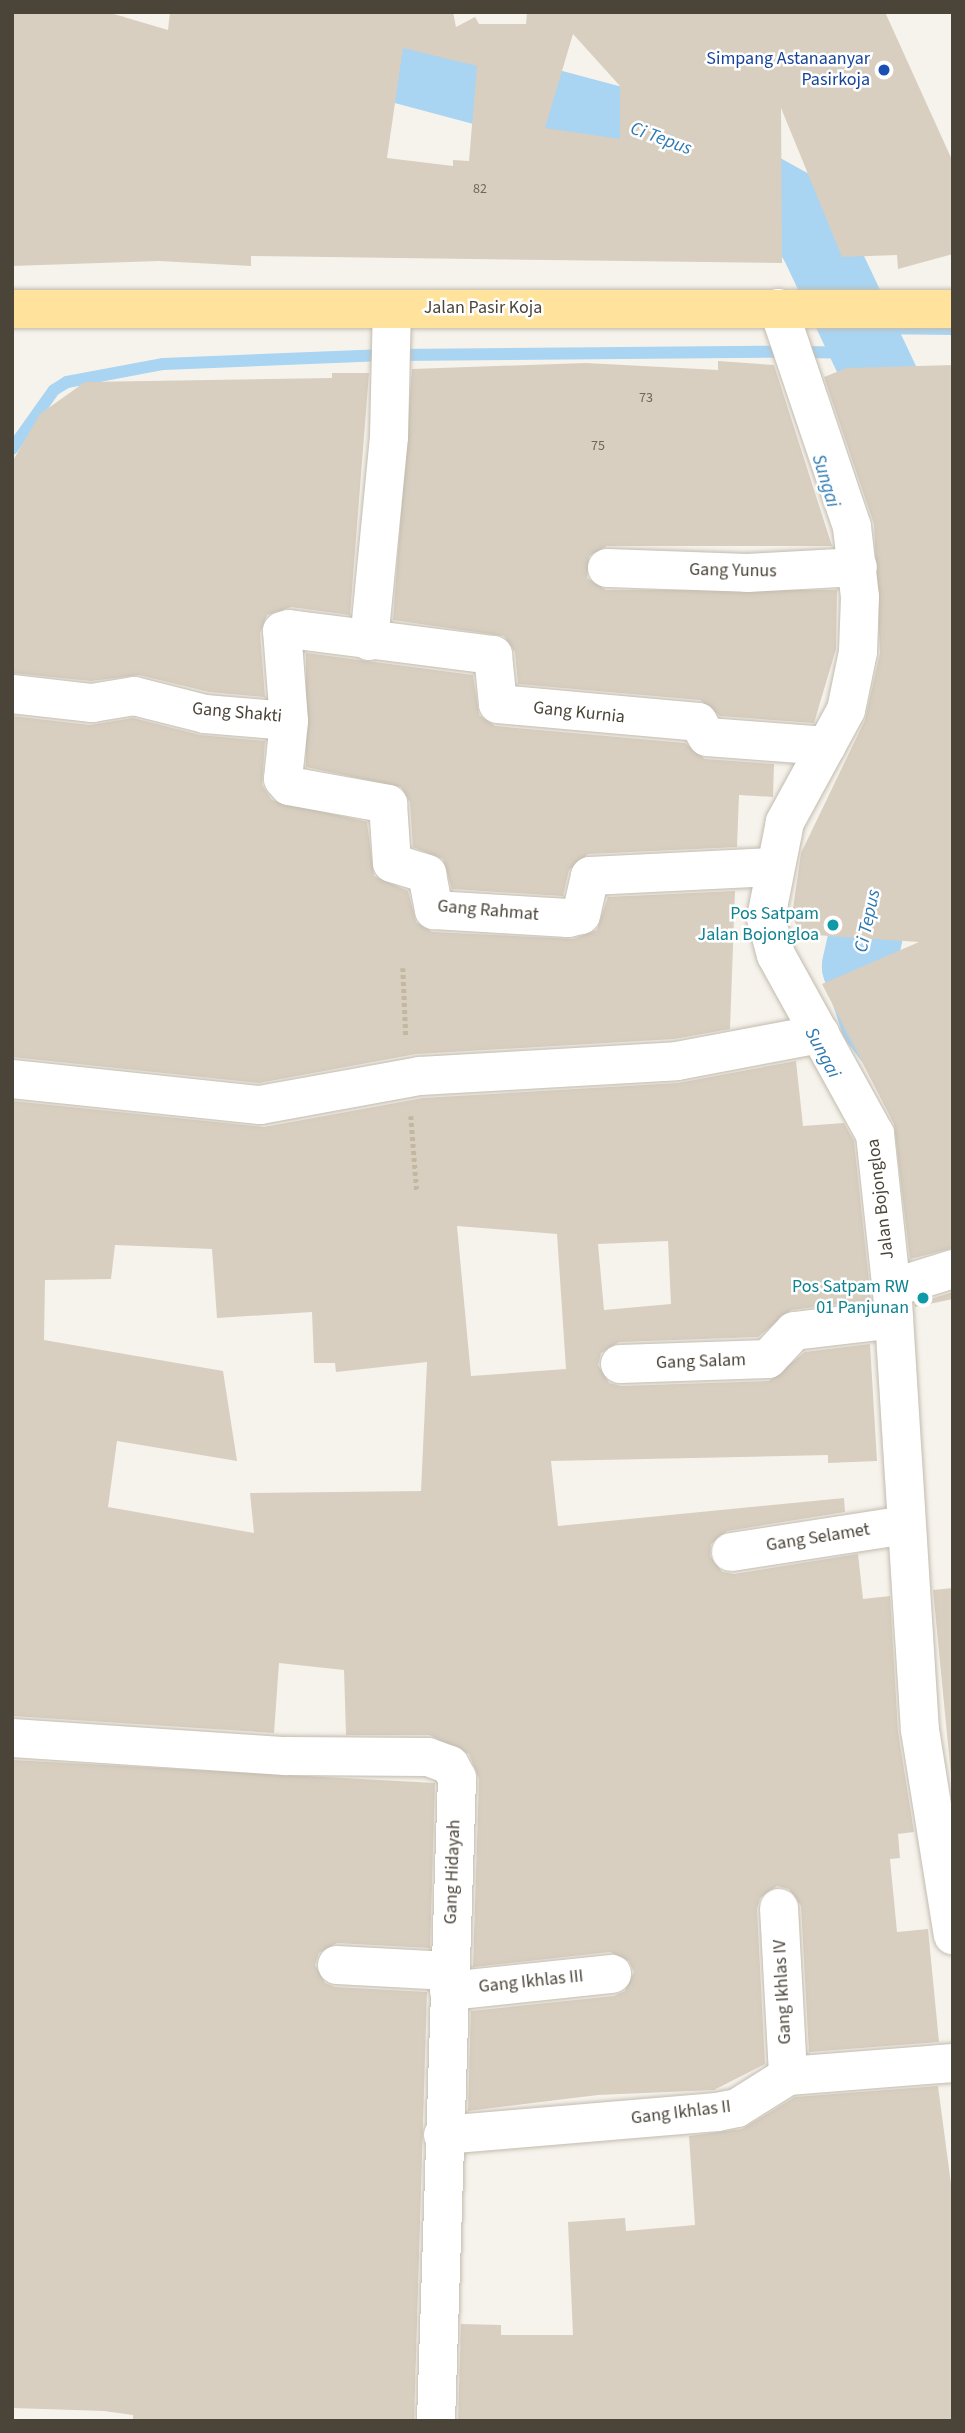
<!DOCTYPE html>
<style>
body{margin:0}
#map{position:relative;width:965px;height:2433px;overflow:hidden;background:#f6f3ec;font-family:"Source Sans 3",sans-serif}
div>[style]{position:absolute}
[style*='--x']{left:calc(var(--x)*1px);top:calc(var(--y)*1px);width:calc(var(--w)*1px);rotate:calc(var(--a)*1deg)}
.stream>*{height:12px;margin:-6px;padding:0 6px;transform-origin:6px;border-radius:6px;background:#a9d4f2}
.river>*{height:74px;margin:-37px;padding:0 37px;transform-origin:37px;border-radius:37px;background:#a9d4f2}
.building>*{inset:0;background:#d8cfc1}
.path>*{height:4.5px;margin-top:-2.25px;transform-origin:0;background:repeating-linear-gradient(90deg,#c4b79f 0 3.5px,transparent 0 7px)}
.roads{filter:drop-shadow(0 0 2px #c2bbae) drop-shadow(0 0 2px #c2bbae)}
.minor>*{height:38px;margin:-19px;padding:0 19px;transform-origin:19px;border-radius:19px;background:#fff}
.major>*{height:38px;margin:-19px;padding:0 19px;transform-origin:19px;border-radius:19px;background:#ffe39c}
.dots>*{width:19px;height:19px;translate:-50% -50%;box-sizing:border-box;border:4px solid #fff;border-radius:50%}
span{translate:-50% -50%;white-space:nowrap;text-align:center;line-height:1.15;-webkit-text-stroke:5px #fff;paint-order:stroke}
.number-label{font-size:14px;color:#6e675b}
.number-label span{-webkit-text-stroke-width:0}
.transit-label{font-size:18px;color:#164399}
.right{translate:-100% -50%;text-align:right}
.street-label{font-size:18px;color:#4b4439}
.culture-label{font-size:18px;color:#0d838f}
.water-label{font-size:19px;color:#2e7ab2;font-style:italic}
.frame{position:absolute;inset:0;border:14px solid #4b4439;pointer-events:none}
</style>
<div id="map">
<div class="stream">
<div style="--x:873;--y:328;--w:80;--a:0.7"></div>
<div style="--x:804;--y:352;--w:63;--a:0.9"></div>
<div style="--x:395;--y:355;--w:381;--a:-0.5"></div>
<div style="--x:12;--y:449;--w:72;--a:-54.6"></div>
<div style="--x:54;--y:390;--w:15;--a:-32"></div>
<div style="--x:67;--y:382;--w:98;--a:-10.6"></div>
<div style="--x:163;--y:364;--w:222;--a:-2.3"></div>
</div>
<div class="river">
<div style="--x:302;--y:40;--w:378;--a:14.9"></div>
<div style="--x:667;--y:137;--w:143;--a:29.2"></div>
<div style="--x:792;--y:207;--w:42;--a:54.8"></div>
<div style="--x:816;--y:241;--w:183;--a:64.7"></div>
<div style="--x:894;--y:406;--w:59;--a:56.9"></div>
<div style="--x:895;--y:843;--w:23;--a:124"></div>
<div style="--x:882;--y:862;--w:107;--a:102.5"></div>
<div style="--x:859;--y:966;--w:57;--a:71.6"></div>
<div style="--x:877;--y:1020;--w:47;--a:53.6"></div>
</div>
<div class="building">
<div style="clip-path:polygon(evenodd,12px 12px,107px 12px,168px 30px,170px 12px,453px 12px,456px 27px,475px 17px,479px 24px,526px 24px,527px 12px,885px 12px,953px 162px,953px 254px,898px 269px,897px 255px,842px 257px,781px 108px,782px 263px,251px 256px,251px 266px,159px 261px,12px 266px,12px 12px,573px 34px,620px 86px,620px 139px,545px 128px,573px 34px,12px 12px,403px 48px,477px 66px,469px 161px,453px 160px,453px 166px,387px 158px,403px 48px)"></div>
<div style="clip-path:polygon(718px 361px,774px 365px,832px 546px,607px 546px,589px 556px,587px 578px,606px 590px,837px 590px,836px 649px,814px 723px,720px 716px,700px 700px,518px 684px,515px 652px,504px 636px,393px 620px,412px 369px,586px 363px,718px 370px)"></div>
<div style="clip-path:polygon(953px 365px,953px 1248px,910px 1259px,894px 1124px,822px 984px,919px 942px,800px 934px,792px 915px,801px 853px,865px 720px,880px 653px,874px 524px,824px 377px,847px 368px)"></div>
<div style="clip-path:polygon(332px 373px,369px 373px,350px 615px,291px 607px,267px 615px,260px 633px,265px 697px,209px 692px,139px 675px,91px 681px,12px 673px,12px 462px,40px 414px,85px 382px,332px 378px)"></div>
<div style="clip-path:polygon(306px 653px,473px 675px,479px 715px,495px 726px,685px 743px,705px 759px,774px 764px,773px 797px,739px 795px,737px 847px,588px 854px,569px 870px,563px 896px,452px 889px,443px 859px,413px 847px,410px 802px,401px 787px,306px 767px)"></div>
<div style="clip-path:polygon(12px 716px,90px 725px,133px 718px,200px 735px,265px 741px,262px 785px,272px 800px,367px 822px,374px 876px,408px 891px,416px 922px,432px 932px,573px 939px,597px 930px,608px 897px,735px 891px,730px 1029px,674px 1039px,416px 1054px,259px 1083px,12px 1057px)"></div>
<div style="clip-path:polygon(evenodd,796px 1061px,803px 1126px,844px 1123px,854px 1141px,871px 1300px,791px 1310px,758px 1337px,619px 1342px,601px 1353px,598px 1365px,609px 1383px,621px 1386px,769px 1381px,805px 1352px,870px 1344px,877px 1461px,828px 1463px,828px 1455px,551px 1461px,558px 1526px,844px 1498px,845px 1512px,727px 1531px,711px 1544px,710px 1556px,722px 1572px,734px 1574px,858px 1554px,863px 1599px,890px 1596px,898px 1731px,914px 1832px,898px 1834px,900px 1858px,890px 1859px,897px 1932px,928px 1929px,939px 2042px,809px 2052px,801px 1906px,789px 1889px,777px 1886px,760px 1898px,757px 1909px,765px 2064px,714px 2090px,598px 2095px,468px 2111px,471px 2011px,614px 1996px,625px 1991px,634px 1972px,629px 1961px,610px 1952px,473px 1967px,479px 1779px,469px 1754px,429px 1735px,346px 1735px,344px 1670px,279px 1663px,274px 1733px,12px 1716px,12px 1101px,264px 1127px,423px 1098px,678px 1083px,796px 1061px,457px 1226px,557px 1234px,566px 1369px,471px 1376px,457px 1226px,796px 1061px,668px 1241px,671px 1304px,604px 1310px,598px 1244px,668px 1241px,796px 1061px,115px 1245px,212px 1249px,217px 1318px,312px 1312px,314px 1363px,335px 1363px,336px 1372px,427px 1362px,421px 1491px,250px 1493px,254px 1533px,108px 1507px,117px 1441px,237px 1461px,223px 1371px,44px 1340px,45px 1280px,111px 1279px,115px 1245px)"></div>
<div style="clip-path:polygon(953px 1292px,953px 1299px,915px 1307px,915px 1304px)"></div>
<div style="clip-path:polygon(953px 1588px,953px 1796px,933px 1590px)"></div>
<div style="clip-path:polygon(12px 1760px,435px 1783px,430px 1948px,337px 1943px,319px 1953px,315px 1965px,325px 1983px,335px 1987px,427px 1992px,414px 2421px,133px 2421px,133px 2415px,104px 2411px,12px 2408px)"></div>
<div style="clip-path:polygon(938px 2086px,953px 2199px,953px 2421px,458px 2421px,461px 2324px,501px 2325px,501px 2335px,573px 2335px,568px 2222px,625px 2218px,626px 2231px,695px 2225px,689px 2136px,742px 2129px,795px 2097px)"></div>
</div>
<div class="path">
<div style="--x:403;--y:968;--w:70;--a:87.5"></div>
<div style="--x:411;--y:1116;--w:77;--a:85.5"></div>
</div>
<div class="roads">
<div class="minor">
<div style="--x:778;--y:308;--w:231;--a:71.3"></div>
<div style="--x:852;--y:527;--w:70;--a:83.5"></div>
<div style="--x:860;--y:597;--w:55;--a:92.1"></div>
<div style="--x:858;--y:652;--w:59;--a:101.7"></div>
<div style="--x:846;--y:710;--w:128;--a:118.6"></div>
<div style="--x:785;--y:822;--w:98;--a:101.2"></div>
<div style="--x:766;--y:918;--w:38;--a:75"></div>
<div style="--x:776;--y:955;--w:205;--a:61.1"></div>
<div style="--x:875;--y:1134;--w:169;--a:83.9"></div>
<div style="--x:893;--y:1302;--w:429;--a:86.4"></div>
<div style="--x:920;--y:1730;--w:208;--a:80.9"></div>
<div style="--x:607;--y:568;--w:140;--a:2"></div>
<div style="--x:747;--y:573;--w:111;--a:-3.1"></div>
<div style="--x:369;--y:641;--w:205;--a:-84.4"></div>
<div style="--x:389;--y:437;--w:128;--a:-88.7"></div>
<div style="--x:12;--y:694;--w:81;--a:6.4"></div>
<div style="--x:92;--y:703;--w:43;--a:-9.5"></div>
<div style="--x:134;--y:696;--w:73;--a:14.2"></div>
<div style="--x:205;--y:714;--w:84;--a:4.8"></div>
<div style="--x:289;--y:721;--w:90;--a:-94.4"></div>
<div style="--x:282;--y:631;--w:7;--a:-16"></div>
<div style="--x:289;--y:629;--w:206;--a:7.3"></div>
<div style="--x:493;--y:655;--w:49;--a:84.2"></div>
<div style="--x:498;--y:704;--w:201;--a:5.1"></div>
<div style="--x:698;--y:722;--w:17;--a:59"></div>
<div style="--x:707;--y:737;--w:120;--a:4.3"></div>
<div style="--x:289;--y:721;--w:58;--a:95.9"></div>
<div style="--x:283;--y:779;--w:9;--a:49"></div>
<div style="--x:289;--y:786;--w:101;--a:10.3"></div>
<div style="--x:388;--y:804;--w:59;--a:86.1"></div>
<div style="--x:392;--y:863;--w:37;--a:17"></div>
<div style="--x:427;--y:874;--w:37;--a:79"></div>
<div style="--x:434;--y:910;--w:134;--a:3.4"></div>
<div style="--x:568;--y:918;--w:13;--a:-13"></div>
<div style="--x:581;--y:915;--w:40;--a:-77"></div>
<div style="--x:590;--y:876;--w:183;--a:-2.8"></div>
<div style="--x:12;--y:1079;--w:249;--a:6"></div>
<div style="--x:260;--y:1105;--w:163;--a:-10.3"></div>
<div style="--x:420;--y:1076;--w:257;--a:-3.3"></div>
<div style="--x:677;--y:1061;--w:146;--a:-10.7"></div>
<div style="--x:892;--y:1288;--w:64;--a:-17.3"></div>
<div style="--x:620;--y:1364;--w:148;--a:-1.9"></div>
<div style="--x:768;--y:1359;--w:38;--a:-47"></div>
<div style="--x:794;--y:1331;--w:101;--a:-6.8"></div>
<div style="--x:731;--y:1552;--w:176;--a:-8.8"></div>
<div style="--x:12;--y:1738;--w:274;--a:3.8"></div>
<div style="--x:285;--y:1756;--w:143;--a:0.4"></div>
<div style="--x:428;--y:1757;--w:23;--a:20"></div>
<div style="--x:450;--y:1765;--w:15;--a:62"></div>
<div style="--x:457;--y:1778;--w:643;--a:91.87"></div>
<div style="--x:779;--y:1908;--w:168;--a:86.9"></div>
<div style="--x:337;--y:1965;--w:112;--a:3.1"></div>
<div style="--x:449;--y:1991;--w:164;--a:-6"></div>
<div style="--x:443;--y:2135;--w:275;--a:-4.8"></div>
<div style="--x:717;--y:2112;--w:20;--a:-11"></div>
<div style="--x:737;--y:2108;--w:60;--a:-32.1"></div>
<div style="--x:788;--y:2076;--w:166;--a:-4.5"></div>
</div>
<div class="major">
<div style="--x:12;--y:309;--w:941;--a:0"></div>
</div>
</div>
<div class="dots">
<div style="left:884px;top:70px;background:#1a4fb4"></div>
<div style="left:833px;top:925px;background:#0f9aa8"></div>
<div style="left:923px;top:1298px;background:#0f9aa8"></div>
</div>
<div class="number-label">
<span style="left:480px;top:189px">82</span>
<span style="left:646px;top:398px">73</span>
<span style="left:598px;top:446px">75</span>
</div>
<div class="transit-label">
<span class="right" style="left:870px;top:70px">Simpang Astanaanyar<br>Pasirkoja</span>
</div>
<div class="street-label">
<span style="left:483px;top:308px">Jalan Pasir Koja</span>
<span style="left:733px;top:571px;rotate:1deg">Gang Yunus</span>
<span style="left:237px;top:713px;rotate:5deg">Gang Shakti</span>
<span style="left:579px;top:713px;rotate:6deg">Gang Kurnia</span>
<span style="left:488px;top:911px;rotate:5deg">Gang Rahmat</span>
<span style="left:881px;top:1199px;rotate:-97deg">Jalan Bojongloa</span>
<span style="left:701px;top:1362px;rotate:-2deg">Gang Salam</span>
<span style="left:818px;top:1538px;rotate:-9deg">Gang Selamet</span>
<span style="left:453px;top:1872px;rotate:-88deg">Gang Hidayah</span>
<span style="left:531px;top:1982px;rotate:-6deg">Gang Ikhlas III</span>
<span style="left:783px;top:1992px;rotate:-93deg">Gang Ikhlas IV</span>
<span style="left:681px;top:2113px;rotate:-7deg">Gang Ikhlas II</span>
</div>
<div class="culture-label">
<span class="right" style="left:819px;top:925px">Pos Satpam<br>Jalan Bojongloa</span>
<span class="right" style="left:909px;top:1298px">Pos Satpam RW<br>01 Panjunan</span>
</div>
<div class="water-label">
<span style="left:661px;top:139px;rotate:20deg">Ci Tepus</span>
<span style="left:825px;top:481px;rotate:73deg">Sungai</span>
<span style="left:868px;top:921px;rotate:-78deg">Ci Tepus</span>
<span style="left:822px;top:1053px;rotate:62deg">Sungai</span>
</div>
<div class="frame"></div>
</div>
